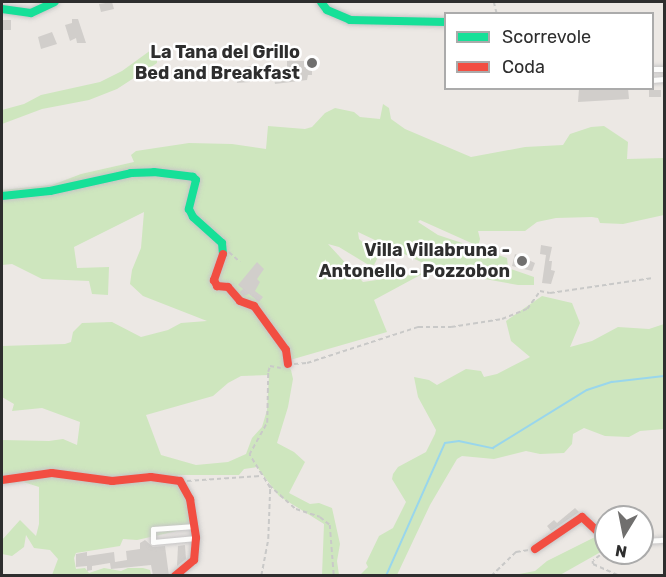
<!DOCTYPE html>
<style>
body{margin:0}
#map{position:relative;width:666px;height:577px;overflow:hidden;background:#ece8e4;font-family:Rubik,sans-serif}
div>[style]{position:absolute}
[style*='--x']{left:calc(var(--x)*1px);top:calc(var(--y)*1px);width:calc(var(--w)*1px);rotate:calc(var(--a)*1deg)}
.green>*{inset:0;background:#cee6be}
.stream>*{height:1.5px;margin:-0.75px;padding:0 0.75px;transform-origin:0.75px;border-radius:0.75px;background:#99d6ec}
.building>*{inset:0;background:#d1cecb;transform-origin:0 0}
.path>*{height:1.5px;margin-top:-0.75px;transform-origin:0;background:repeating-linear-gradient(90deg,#c9c9c8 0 4.5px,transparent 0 7.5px)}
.roads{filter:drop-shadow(0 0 2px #c5c4c5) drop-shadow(0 0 2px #c5c4c5)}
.street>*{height:5px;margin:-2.5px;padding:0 2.5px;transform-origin:2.5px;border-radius:2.5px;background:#fcfcfb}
.fast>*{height:8px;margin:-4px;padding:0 4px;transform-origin:4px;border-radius:4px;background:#16e098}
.jam>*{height:8px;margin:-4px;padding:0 4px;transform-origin:4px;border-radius:4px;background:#f24e42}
.dots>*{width:16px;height:16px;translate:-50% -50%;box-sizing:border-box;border:3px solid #fff;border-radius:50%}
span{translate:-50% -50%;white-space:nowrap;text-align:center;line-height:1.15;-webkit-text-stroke:5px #fff;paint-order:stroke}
.poi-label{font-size:18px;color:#2e2e2e;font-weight:700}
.right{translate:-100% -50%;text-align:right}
.frame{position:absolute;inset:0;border:3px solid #2e2e2e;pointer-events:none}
.legend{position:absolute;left:444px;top:12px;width:210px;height:78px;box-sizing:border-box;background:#fff;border:2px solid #ababab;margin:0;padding:8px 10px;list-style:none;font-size:18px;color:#2e2e2e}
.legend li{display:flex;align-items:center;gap:12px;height:30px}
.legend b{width:30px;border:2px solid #ababab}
.north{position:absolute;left:594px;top:505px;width:60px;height:60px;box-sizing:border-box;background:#fff;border:2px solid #ababab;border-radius:50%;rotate:190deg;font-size:16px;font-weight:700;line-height:24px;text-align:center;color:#2e2e2e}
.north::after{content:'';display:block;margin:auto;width:21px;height:27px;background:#706f6e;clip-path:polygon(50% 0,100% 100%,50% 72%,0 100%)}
</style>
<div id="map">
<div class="green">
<div style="clip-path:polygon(151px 50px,157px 55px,157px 63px,117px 89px,89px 100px,42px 109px,2px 124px,2px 110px,24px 104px,41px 95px,100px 82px,122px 71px)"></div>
<div style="clip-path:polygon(evenodd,383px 104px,389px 108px,391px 119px,405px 129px,471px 157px,525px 147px,563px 145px,570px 134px,591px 127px,604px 126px,628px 142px,627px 159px,664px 158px,664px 215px,623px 224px,600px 223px,598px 218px,592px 217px,556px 218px,537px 222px,525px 231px,478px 231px,480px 239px,478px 246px,420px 220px,418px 222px,438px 235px,507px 258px,508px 268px,534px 277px,534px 285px,518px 285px,440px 271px,358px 232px,359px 239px,378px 257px,374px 265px,367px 264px,339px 247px,328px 244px,363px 282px,424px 273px,374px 300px,387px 332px,283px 362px,291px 370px,293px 379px,288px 407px,277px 443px,294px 452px,305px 462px,289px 493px,310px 504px,319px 503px,332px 508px,340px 544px,337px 561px,339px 575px,322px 575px,324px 524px,279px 496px,257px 467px,244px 469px,239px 475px,177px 475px,184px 482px,194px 521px,186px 529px,137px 540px,123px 539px,120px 546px,76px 553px,74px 558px,76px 569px,85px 568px,89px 573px,104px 568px,121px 571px,128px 568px,143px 568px,150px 570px,151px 575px,52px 575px,58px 559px,50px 550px,34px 548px,26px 535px,24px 547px,12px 556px,2px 554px,2px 540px,20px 520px,36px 536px,39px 524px,39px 487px,2px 475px,2px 440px,49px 441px,63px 439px,77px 445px,80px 422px,42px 408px,12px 411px,14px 404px,2px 397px,2px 346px,65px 344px,71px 342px,73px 332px,82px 323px,112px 322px,141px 337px,168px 330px,181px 323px,207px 321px,143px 296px,130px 284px,132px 270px,141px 248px,144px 212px,74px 247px,77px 268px,109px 267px,108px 295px,92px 294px,89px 281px,42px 279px,12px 264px,2px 265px,2px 197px,55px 191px,125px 176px,164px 174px,195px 179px,196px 175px,125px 174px,26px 193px,2px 195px,2px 190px,52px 185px,81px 174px,134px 162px,131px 155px,136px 151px,189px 143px,232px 144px,266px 149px,268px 126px,305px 129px,312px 127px,325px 113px,335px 108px,354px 112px,360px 117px,380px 119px,383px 104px,269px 375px,267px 410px,262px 427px,252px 438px,246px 454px,228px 462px,196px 465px,161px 455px,146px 415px,213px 396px,228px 383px,241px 376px,269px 375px)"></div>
<div style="clip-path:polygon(542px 296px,572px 303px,580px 323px,570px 347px,592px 341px,618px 327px,649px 329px,664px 324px,664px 429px,640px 431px,629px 437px,605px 436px,584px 428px,573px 434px,572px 444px,564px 453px,540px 454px,526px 451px,494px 459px,462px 456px,457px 459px,430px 505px,397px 575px,360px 575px,368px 567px,366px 563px,379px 536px,393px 528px,406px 502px,392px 479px,393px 474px,398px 467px,426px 452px,435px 434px,436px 430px,418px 397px,414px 377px,429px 380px,437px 385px,466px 369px,481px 371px,484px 377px,497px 374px,530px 357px,511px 341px,506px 321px)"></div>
<div style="clip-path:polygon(597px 536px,606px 540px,606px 549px,560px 575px,509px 576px,535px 571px,547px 561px)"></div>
</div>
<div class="stream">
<div style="--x:386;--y:576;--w:145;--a:-66.1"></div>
<div style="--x:445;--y:443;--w:14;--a:-8"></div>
<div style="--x:459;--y:441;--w:35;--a:12"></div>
<div style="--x:493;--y:448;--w:110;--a:-31.7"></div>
<div style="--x:587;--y:390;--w:26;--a:-18"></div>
<div style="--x:612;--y:382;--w:52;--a:-6.6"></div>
</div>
<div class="building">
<div style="clip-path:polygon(112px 2px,114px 9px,101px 12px,99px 4px)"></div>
<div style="clip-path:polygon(72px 19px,78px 19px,86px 43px,77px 43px,76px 38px,70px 41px,65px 25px,72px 23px)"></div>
<div style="left:2px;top:20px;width:9px;height:10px"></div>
<div style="clip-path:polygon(52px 32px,57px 44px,41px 49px,38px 37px)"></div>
<div style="clip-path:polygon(287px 61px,304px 61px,304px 67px,312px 67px,312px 75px,308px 75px,307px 80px,275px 84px,274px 79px,287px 76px)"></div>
<div style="clip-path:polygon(247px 66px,256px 67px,258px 77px,250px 78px,250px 82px,237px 83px,236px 72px,243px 71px)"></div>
<div style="clip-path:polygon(589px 88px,628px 88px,629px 99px,578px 102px,579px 89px)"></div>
<div style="left:661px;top:90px;width:7px;height:12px;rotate:90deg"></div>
<div style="clip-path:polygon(541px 245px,552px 247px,549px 261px,552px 261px,551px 270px,555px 271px,551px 284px,542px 283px,546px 255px,540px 254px)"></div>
<div style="clip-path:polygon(515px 254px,535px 263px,532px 271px,512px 266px)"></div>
<div style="clip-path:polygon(257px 262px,264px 269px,257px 279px,260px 282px,255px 291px,263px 297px,259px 302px,249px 294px,244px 296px,240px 292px,243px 289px,238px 285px)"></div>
<div style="clip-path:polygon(575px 508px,579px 512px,551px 531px,547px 526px,554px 520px,557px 523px)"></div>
<div style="clip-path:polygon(145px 540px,153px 547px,165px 546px,169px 576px,153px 576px,151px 565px,111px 569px,110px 563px,92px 566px,92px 570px,87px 571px,87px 566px,76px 567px,76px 554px,87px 552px,87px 556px,114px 552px,115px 562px,127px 560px,126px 551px,140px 549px,140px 543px)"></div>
<div style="clip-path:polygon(185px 545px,186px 559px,177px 566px,178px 546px)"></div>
</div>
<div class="path">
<div style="--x:494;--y:2;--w:12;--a:76"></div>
<div style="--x:229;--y:252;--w:15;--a:42"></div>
<div style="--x:294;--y:364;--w:13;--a:-4"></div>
<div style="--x:307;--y:363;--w:117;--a:-18"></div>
<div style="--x:418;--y:327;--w:33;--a:0"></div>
<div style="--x:451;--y:327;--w:52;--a:-8.9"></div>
<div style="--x:502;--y:319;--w:27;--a:-22"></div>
<div style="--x:527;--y:309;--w:22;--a:-54"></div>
<div style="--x:540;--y:291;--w:10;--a:11"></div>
<div style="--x:550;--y:293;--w:104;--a:-8.3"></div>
<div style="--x:187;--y:481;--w:73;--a:-3.9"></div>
<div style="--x:269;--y:485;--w:36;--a:42"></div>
<div style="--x:296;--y:509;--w:25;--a:18"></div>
<div style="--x:320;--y:517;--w:13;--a:39"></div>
<div style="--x:330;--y:525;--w:51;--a:85.5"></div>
<div style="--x:606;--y:551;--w:16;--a:142"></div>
<div style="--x:593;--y:561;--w:3;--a:90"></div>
<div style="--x:593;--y:564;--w:30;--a:24"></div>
<div style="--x:261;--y:576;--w:38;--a:-79"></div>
<div style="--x:268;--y:539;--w:51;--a:-87.8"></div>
<div style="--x:270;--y:488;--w:39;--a:-122"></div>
<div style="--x:249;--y:455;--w:37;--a:-61"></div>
<div style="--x:267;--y:423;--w:51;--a:-88.9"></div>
<div style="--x:268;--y:372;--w:6;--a:-72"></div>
<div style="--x:270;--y:366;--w:11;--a:10"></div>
<div style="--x:491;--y:576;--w:35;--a:-44"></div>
<div style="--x:516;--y:552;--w:13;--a:-9"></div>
</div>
<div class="roads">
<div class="street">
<div style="--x:652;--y:69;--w:12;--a:0"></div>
<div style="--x:652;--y:80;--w:12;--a:-5"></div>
<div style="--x:195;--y:526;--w:42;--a:175.9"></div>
<div style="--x:153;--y:529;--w:13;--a:90"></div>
<div style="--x:153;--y:542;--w:43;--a:-5.3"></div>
<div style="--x:642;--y:541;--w:22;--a:-3"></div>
</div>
<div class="fast">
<div style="--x:321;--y:2;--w:10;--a:53"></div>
<div style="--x:327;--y:10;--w:25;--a:23"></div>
<div style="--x:350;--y:20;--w:96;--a:1.2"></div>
<div style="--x:2;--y:9;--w:29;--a:8"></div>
<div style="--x:31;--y:13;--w:26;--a:-25"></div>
<div style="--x:2;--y:196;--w:48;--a:-5.9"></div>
<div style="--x:50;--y:191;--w:83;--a:-12.5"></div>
<div style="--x:131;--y:173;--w:23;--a:-2"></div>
<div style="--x:154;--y:172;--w:39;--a:7"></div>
<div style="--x:193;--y:177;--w:4;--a:45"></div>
<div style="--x:196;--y:180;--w:30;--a:104"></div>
<div style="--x:189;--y:209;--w:9;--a:63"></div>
<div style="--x:193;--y:217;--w:39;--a:42"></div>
<div style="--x:222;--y:243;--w:11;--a:85"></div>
</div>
<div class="jam">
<div style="--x:223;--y:254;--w:28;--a:109"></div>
<div style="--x:214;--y:280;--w:7;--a:63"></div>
<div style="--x:217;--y:286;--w:11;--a:5"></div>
<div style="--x:228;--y:287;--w:18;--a:49"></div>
<div style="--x:240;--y:301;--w:15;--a:20"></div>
<div style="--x:254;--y:306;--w:54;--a:54"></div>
<div style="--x:286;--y:350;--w:14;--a:82"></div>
<div style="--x:2;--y:480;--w:50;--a:-8"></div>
<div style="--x:52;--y:473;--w:61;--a:7.6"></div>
<div style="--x:112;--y:481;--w:39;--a:-6"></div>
<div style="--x:151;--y:477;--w:29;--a:8"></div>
<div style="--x:180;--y:481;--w:21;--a:61"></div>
<div style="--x:190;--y:499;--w:39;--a:81"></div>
<div style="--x:196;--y:538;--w:22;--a:95"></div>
<div style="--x:194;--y:560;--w:25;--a:140"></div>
<div style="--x:535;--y:549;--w:57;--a:-34.2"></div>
<div style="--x:582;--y:517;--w:33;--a:43"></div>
</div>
</div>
<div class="dots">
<div style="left:312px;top:63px;background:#706f6e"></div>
<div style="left:522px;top:261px;background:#706f6e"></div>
</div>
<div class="poi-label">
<span class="right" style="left:300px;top:63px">La Tana del Grillo<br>Bed and Breakfast</span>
<span class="right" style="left:510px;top:261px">Villa Villabruna -<br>Antonello - Pozzobon</span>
</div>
<div class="frame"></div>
<ul class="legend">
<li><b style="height:8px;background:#16e098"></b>Scorrevole</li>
<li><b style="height:8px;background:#f24e42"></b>Coda</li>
</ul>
<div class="north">N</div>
</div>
